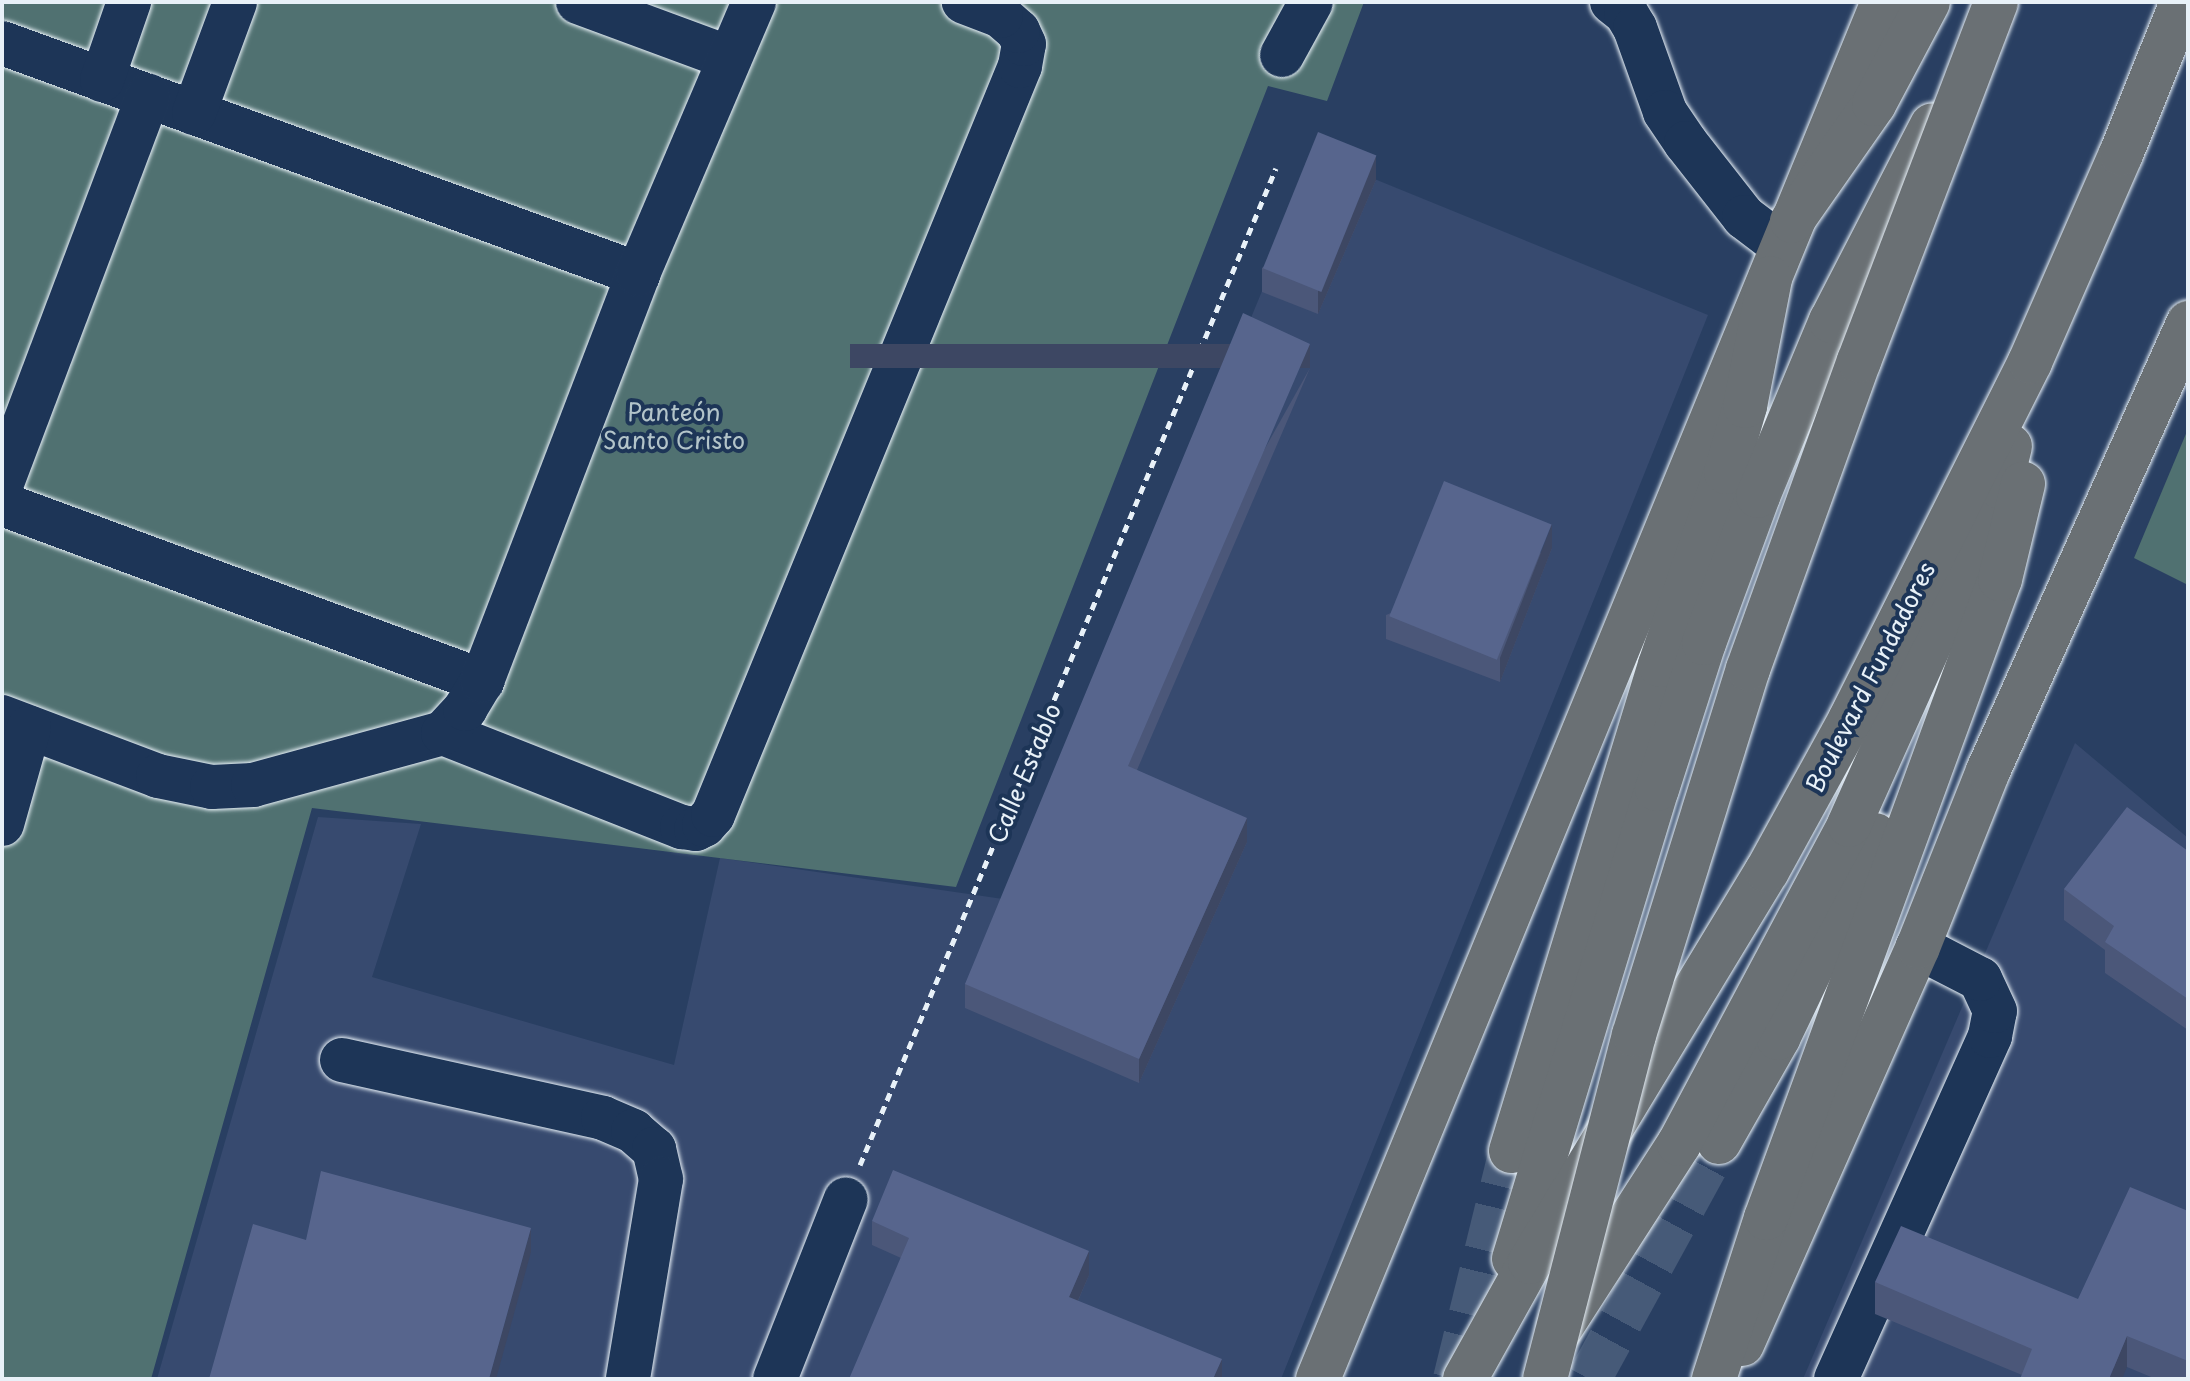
<!DOCTYPE html>
<meta charset="utf-8">
<style>
body{margin:0}
#map{position:relative;width:2190px;height:1381px;overflow:hidden;background:#293f62;font-family:"Playpen Sans",sans-serif}
div>[style]{position:absolute}
[style*='--x']{left:calc(var(--x)*1px);top:calc(var(--y)*1px);width:calc(var(--w)*1px);rotate:calc(var(--a)*1deg)}
.built>*{inset:0;background:#374a6f}
.green>*{inset:0;background:#507171}
.highway-tunnel>*{height:44px;margin-top:-22px;transform-origin:0;background:repeating-linear-gradient(90deg,#465a78 0 44px,transparent 0 66px)}
.path>*{height:5px;margin-top:-2.5px;transform-origin:0;background:repeating-linear-gradient(90deg,#e8f1f8 0 8px,transparent 0 14px)}
.roads{filter:drop-shadow(0 0 2px #e8f1f8) drop-shadow(0 0 2px #e8f1f8)}
.minor>*{height:44px;margin:-22px;padding:0 22px;transform-origin:22px;border-radius:22px;background:#1d3557}
.major>*{height:44px;margin:-22px;padding:0 22px;transform-origin:22px;border-radius:22px;background:#6a7074}
.highway>*{height:44px;margin:-22px;padding:0 22px;transform-origin:22px;border-radius:22px;background:#6a7074}
.bridges{filter:drop-shadow(0 0 2px #e8f1f8) drop-shadow(0 0 2px #e8f1f8)}
.highway-bridge>*{height:44px;margin:-22px;padding:0 22px;transform-origin:22px;border-radius:22px;background:#6a7074}
.wall>*{inset:0;background:#4b5779}
.shaded-wall>*{inset:0;background:#3d4763;transform-origin:0 0}
.building>*{inset:0;background:#57658d;transform-origin:0 0}
span{translate:-50% -50%;white-space:nowrap;text-align:center;line-height:1.15;-webkit-text-stroke:8px #1d3557;paint-order:stroke}
.park-label{font-size:24px;color:#b3c4c9}
.street-label{font-size:24px;color:#e8f1f8}
.frame{position:absolute;inset:0;border:4px solid #e8f1f8;pointer-events:none}
</style>
<div id="map">
<div class="built">
<div style="clip-path:polygon(1318px 156px,1708px 315px,1281px 1379px,157px 1379px,318px 817px,421px 824px,372px 977px,674px 1065px,720px 858px,1010px 900px)"></div>
<div style="clip-path:polygon(2075px 743px,2188px 838px,2188px 1379px,1803px 1379px)"></div>
</div>
<div class="green">
<div style="clip-path:polygon(2px 2px,1364px 2px,1327px 101px,1268px 86px,956px 887px,312px 808px,151px 1379px,2px 1379px)"></div>
<div style="clip-path:polygon(2188px 429px,2188px 585px,2134px 558px)"></div>
</div>
<div class="highway-tunnel">
<div style="--x:1455;--y:1379;--w:235;--a:-76.2"></div>
<div style="--x:1589;--y:1379;--w:270;--a:-61.3"></div>
</div>
<div class="path">
<div style="--x:860;--y:1165;--w:1080;--a:-67.35"></div>
</div>
<div class="roads">
<div class="minor">
<div style="--x:578;--y:2;--w:161;--a:20.3"></div>
<div style="--x:1612;--y:2;--w:18;--a:38"></div>
<div style="--x:1626;--y:13;--w:17;--a:59"></div>
<div style="--x:1635;--y:28;--w:89;--a:70.3"></div>
<div style="--x:1665;--y:112;--w:37;--a:56"></div>
<div style="--x:1686;--y:143;--w:94;--a:51.9"></div>
<div style="--x:1744;--y:217;--w:48;--a:37.3"></div>
<div style="--x:2;--y:43;--w:677;--a:19.96"></div>
<div style="--x:1282;--y:55;--w:60;--a:-61.3"></div>
<div style="--x:102;--y:80;--w:83;--a:-70.9"></div>
<div style="--x:194;--y:113;--w:118;--a:-69.7"></div>
<div style="--x:2;--y:483;--w:414;--a:-69.3"></div>
<div style="--x:2;--y:504;--w:512;--a:20.24"></div>
<div style="--x:2;--y:717;--w:167;--a:20.7"></div>
<div style="--x:158;--y:776;--w:55;--a:11.5"></div>
<div style="--x:212;--y:787;--w:41;--a:-2.8"></div>
<div style="--x:253;--y:785;--w:197;--a:-15.3"></div>
<div style="--x:443;--y:733;--w:257;--a:21.5"></div>
<div style="--x:682;--y:827;--w:14;--a:8"></div>
<div style="--x:696;--y:829;--w:9;--a:-27"></div>
<div style="--x:704;--y:825;--w:13;--a:-48"></div>
<div style="--x:713;--y:815;--w:809;--a:-67.71"></div>
<div style="--x:1020;--y:66;--w:22;--a:-80"></div>
<div style="--x:1024;--y:44;--w:14;--a:-115"></div>
<div style="--x:1018;--y:31;--w:23;--a:-139"></div>
<div style="--x:1001;--y:16;--w:40;--a:-159"></div>
<div style="--x:443;--y:733;--w:33;--a:-47"></div>
<div style="--x:465;--y:709;--w:33;--a:-59"></div>
<div style="--x:482;--y:681;--w:436;--a:-69"></div>
<div style="--x:638;--y:274;--w:296;--a:-66.9"></div>
<div style="--x:2;--y:824;--w:100;--a:-74.3"></div>
<div style="--x:342;--y:1060;--w:267;--a:12.5"></div>
<div style="--x:603;--y:1118;--w:33;--a:23"></div>
<div style="--x:633;--y:1131;--w:28;--a:41"></div>
<div style="--x:654;--y:1149;--w:31;--a:77"></div>
<div style="--x:661;--y:1179;--w:203;--a:99.4"></div>
<div style="--x:775;--y:1379;--w:193;--a:-68.5"></div>
<div style="--x:1836;--y:1379;--w:376;--a:-65.8"></div>
<div style="--x:1990;--y:1036;--w:25;--a:-79"></div>
<div style="--x:1995;--y:1011;--w:35;--a:-115"></div>
<div style="--x:1980;--y:979;--w:70;--a:-152.7"></div>
</div>
<div class="major">
<div style="--x:1742;--y:1344;--w:434;--a:-66.1"></div>
<div style="--x:1918;--y:947;--w:189;--a:-68.3"></div>
<div style="--x:1988;--y:771;--w:491;--a:-65.9"></div>
<div style="--x:1318;--y:1379;--w:1488;--a:-67.69"></div>
</div>
<div class="highway">
<div style="--x:1792;--y:221;--w:143;--a:-55"></div>
<div style="--x:1874;--y:104;--w:115;--a:-62.1"></div>
<div style="--x:1719;--y:1142;--w:120;--a:-60.4"></div>
<div style="--x:1778;--y:1038;--w:225;--a:-64.5"></div>
<div style="--x:1511;--y:1151;--w:508;--a:-72.96"></div>
<div style="--x:1660;--y:665;--w:204;--a:-71.1"></div>
<div style="--x:1726;--y:472;--w:69;--a:-73.9"></div>
<div style="--x:1745;--y:406;--w:130;--a:-78.9"></div>
<div style="--x:1514;--y:1259;--w:491;--a:-73.1"></div>
<div style="--x:1657;--y:789;--w:153;--a:-72.2"></div>
<div style="--x:1704;--y:643;--w:157;--a:-69.8"></div>
<div style="--x:1758;--y:496;--w:190;--a:-67.4"></div>
<div style="--x:1831;--y:321;--w:220;--a:-62.7"></div>
<div style="--x:1561;--y:1327;--w:218;--a:-57.2"></div>
<div style="--x:1679;--y:1144;--w:361;--a:-61.9"></div>
<div style="--x:1849;--y:825;--w:370;--a:-65.9"></div>
<div style="--x:2000;--y:487;--w:42;--a:-76.3"></div>
<div style="--x:1465;--y:1379;--w:134;--a:-60.9"></div>
<div style="--x:1530;--y:1262;--w:457;--a:-58.8"></div>
<div style="--x:1767;--y:871;--w:172;--a:-61.2"></div>
<div style="--x:1850;--y:720;--w:401;--a:-63.3"></div>
<div style="--x:2030;--y:362;--w:227;--a:-66.4"></div>
<div style="--x:2121;--y:154;--w:164;--a:-68.1"></div>
<div style="--x:1714;--y:1379;--w:169;--a:-72.1"></div>
<div style="--x:1766;--y:1218;--w:680;--a:-69.89"></div>
<div style="--x:2000;--y:579;--w:98;--a:-76.4"></div>
</div>
</div>
<div class="bridges">
<div class="highway-bridge">
<div style="--x:1545;--y:1379;--w:355;--a:-75.5"></div>
<div style="--x:1634;--y:1035;--w:383;--a:-72.7"></div>
<div style="--x:1748;--y:669;--w:327;--a:-70.2"></div>
<div style="--x:1859;--y:361;--w:384;--a:-69.1"></div>
</div>
</div>
<div class="wall">
<div style="clip-path:polygon(1376px 180px,1318px 314px,1262px 292px,1262px 268px)"></div>
<div style="clip-path:polygon(1310px 368px,1137px 770px,1247px 842px,1139px 1083px,965px 1008px,965px 984px)"></div>
<div style="clip-path:polygon(1552px 548px,1500px 682px,1386px 639px,1386px 615px)"></div>
<div style="clip-path:polygon(2188px 851px,2188px 1030px,2105px 973px,2105px 950px,2064px 920px,2064px 889px)"></div>
<div style="clip-path:polygon(2188px 1211px,2188px 1379px,2156px 1379px,2127px 1367px,2022px 1375px,1875px 1314px,1875px 1282px,2078px 1299px)"></div>
<div style="clip-path:polygon(872px 1221px,1089px 1275px,1078px 1301px,1222px 1379px,901px 1258px,872px 1245px)"></div>
</div>
<div class="shaded-wall">
<div style="clip-path:polygon(1376px 156px,1376px 180px,1318px 314px,1318px 290px)"></div>
<div style="left:1310px;top:344px;width:24px;height:460px;rotate:90deg"></div>
<div style="clip-path:polygon(1552px 524px,1552px 548px,1500px 682px,1500px 658px)"></div>
<div style="clip-path:polygon(1247px 818px,1247px 842px,1139px 1083px,1139px 1059px)"></div>
<div style="clip-path:polygon(531px 1228px,531px 1252px,496px 1379px,489px 1379px)"></div>
<div style="clip-path:polygon(1089px 1251px,1089px 1275px,1069px 1321px,1069px 1297px)"></div>
<div style="clip-path:polygon(2127px 1336px,2127px 1367px,2122px 1379px,2109px 1379px)"></div>
<div style="clip-path:polygon(1222px 1359px,1222px 1379px,1213px 1379px)"></div>
</div>
<div class="building">
<div style="left:1318px;top:132px;width:63px;height:147px;rotate:22deg"></div>
<div style="clip-path:polygon(1243px 313px,1310px 344px,1128px 766px,1247px 818px,1139px 1059px,965px 984px)"></div>
<div style="left:1444px;top:481px;width:116px;height:146px;rotate:22deg"></div>
<div style="clip-path:polygon(2127px 807px,2188px 851px,2188px 999px,2105px 942px,2114px 926px,2064px 889px)"></div>
<div style="clip-path:polygon(893px 1170px,1089px 1251px,1069px 1297px,1222px 1359px,1213px 1379px,849px 1379px,909px 1238px,872px 1221px)"></div>
<div style="clip-path:polygon(321px 1171px,531px 1228px,489px 1379px,209px 1379px,253px 1224px,306px 1240px)"></div>
<div style="clip-path:polygon(2130px 1187px,2188px 1211px,2188px 1361px,2127px 1336px,2109px 1379px,2020px 1379px,2032px 1349px,1875px 1282px,1901px 1226px,2078px 1299px)"></div>
</div>
<div class="park-label">
<span style="left:674px;top:426px">Panteón<br>Santo Cristo</span>
</div>
<div class="street-label">
<span style="left:1870px;top:677px;rotate:-63deg">Boulevard Fundadores</span>
<span style="left:1024px;top:773px;rotate:-67deg">Calle Establo</span>
</div>
<div class="frame"></div>
</div>
